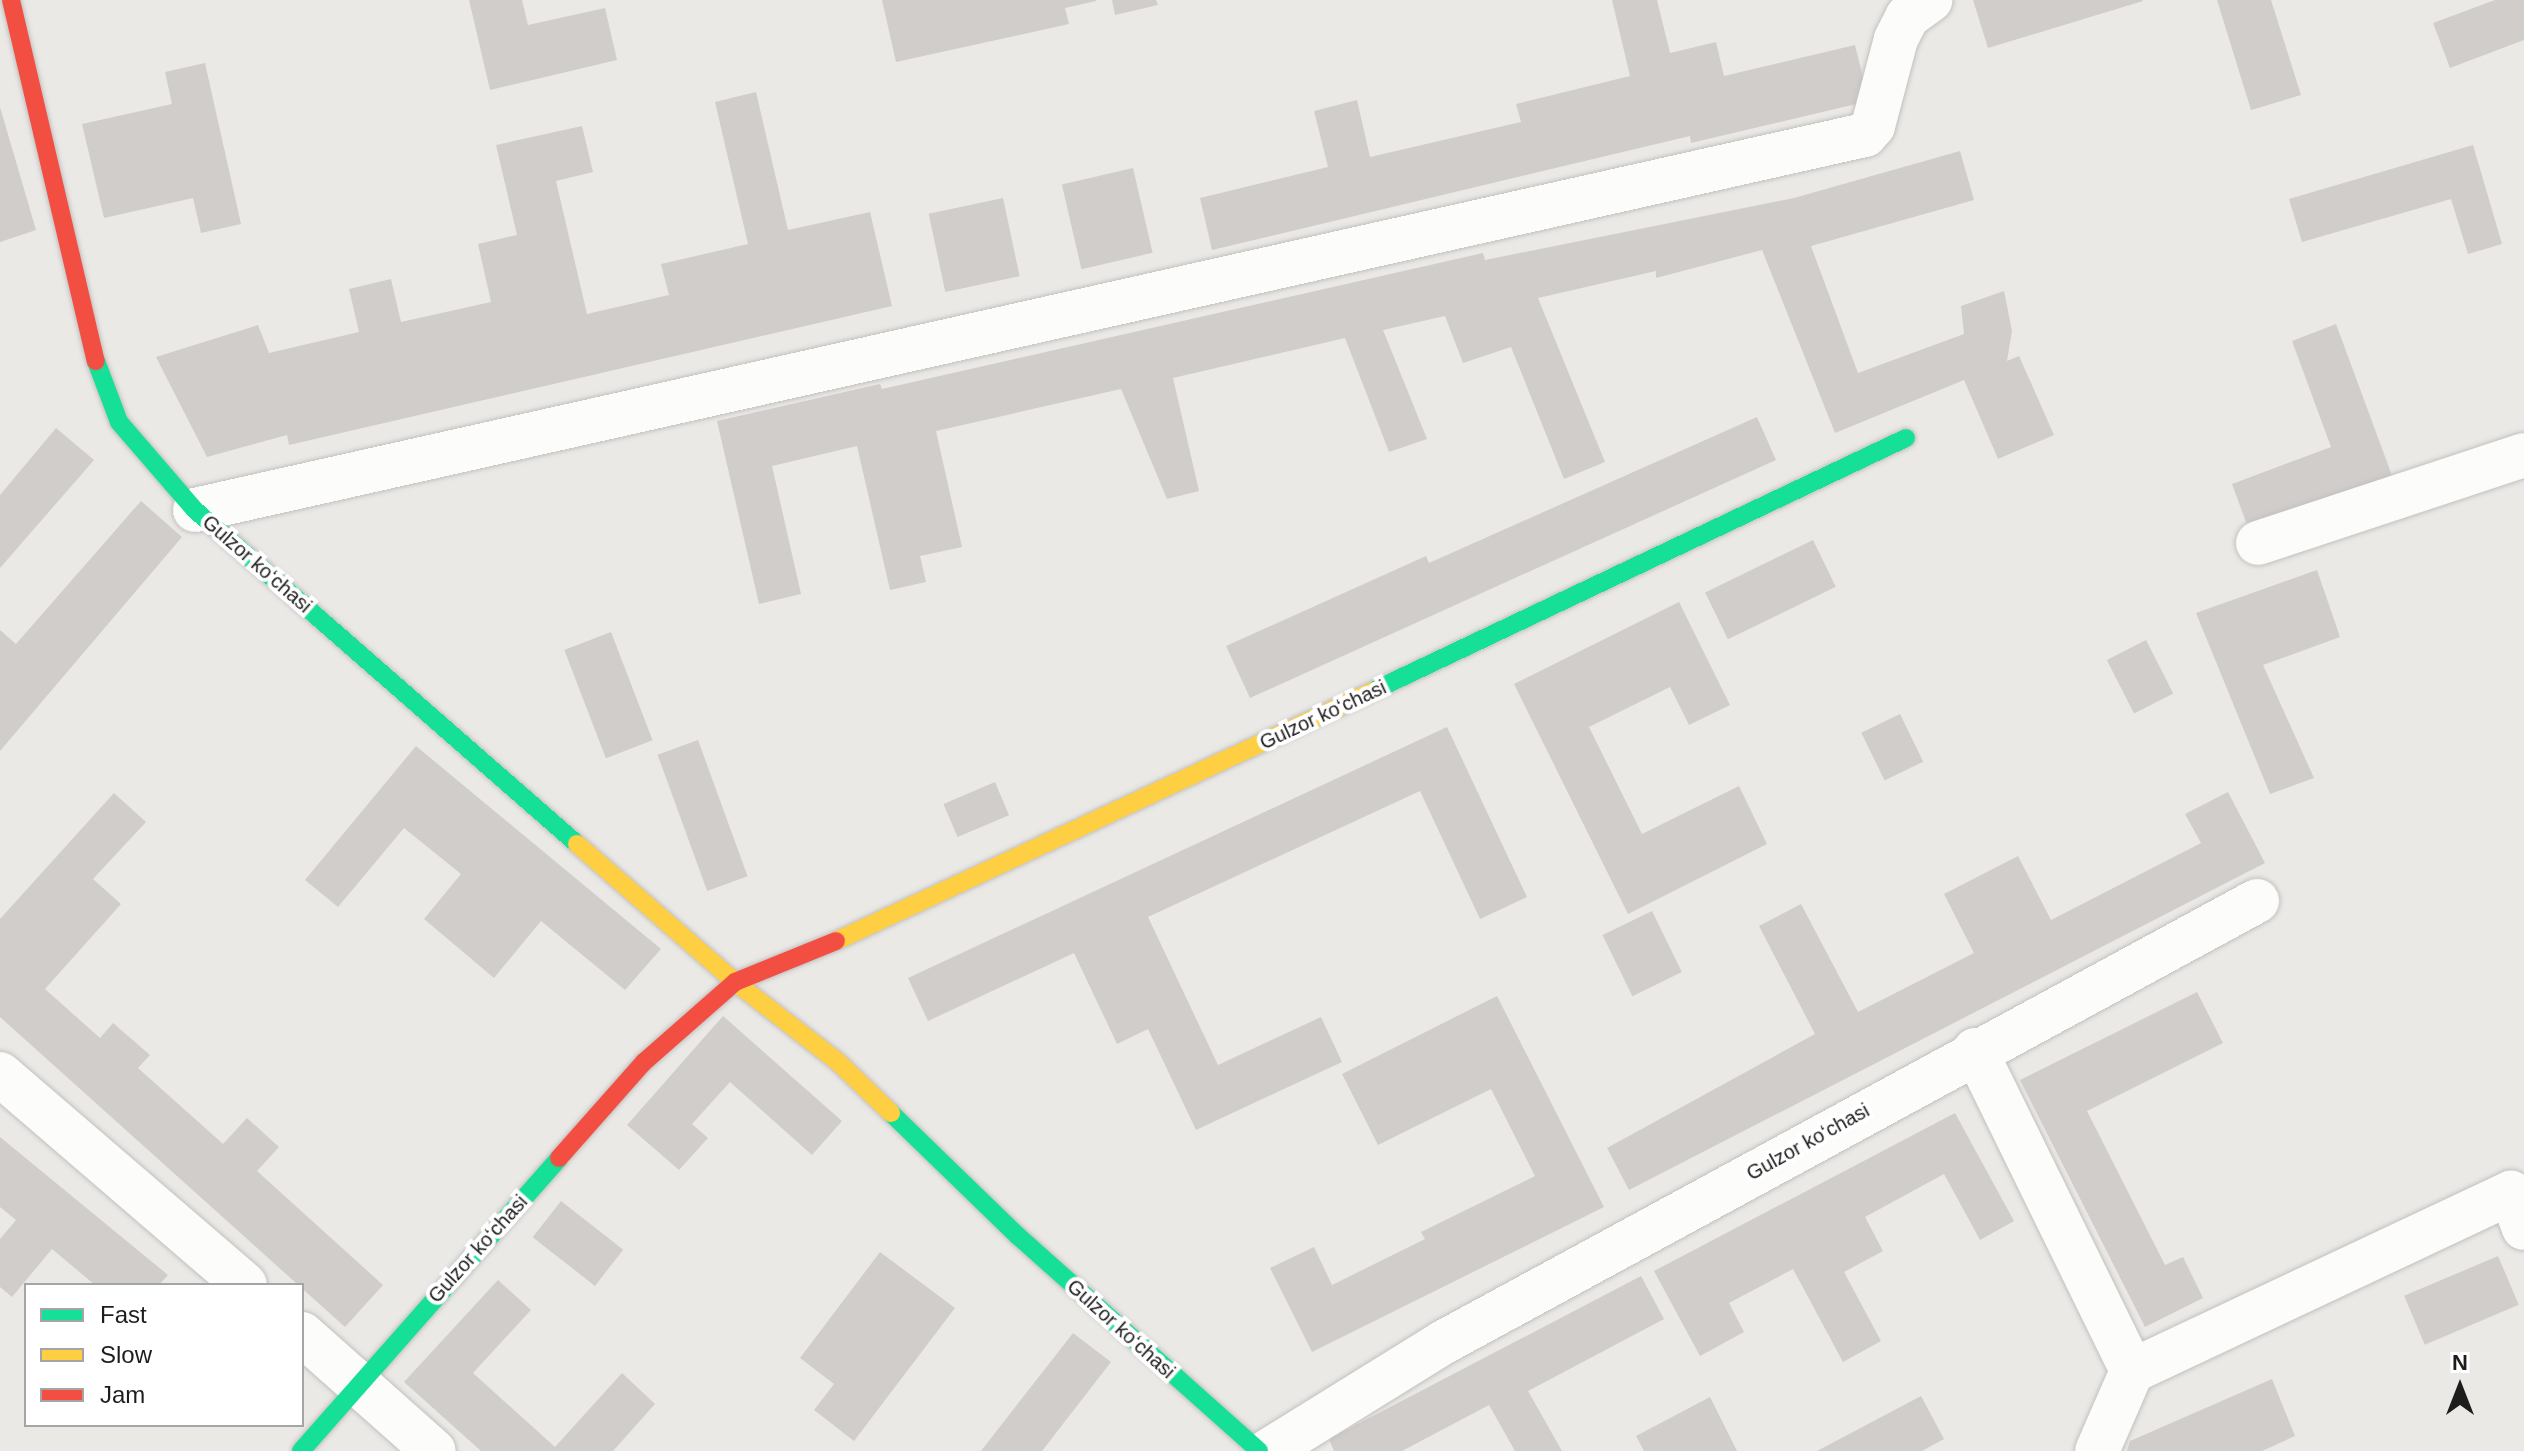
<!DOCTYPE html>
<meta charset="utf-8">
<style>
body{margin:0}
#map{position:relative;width:2524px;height:1451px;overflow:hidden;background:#ebe9e6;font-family:Helvetica,sans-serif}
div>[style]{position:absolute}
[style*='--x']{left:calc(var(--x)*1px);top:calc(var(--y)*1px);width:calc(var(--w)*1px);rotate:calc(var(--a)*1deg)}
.building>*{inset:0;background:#d0cdcb;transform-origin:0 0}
.roads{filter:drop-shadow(0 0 2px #c2c1c0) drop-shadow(0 0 2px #c2c1c0)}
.street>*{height:44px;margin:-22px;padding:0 22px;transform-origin:22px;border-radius:22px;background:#fcfcfb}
.fast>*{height:18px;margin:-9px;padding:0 9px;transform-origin:9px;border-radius:9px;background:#16e098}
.slow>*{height:18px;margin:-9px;padding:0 9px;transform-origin:9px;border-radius:9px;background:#ffcf43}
.jam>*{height:18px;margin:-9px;padding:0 9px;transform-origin:9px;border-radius:9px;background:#f24e42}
span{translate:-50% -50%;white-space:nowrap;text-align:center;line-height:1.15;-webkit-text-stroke:8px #fff;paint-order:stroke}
.street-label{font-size:20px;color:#1d1d1d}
.legend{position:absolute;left:24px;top:1283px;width:280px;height:144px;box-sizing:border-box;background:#fff;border:2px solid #a5a5a5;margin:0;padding:10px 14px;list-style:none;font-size:24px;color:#1d1d1d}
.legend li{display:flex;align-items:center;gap:16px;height:40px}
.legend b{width:40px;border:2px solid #a5a5a5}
.north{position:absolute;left:2420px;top:1347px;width:80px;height:80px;-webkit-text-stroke:6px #fff;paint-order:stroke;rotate:0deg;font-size:22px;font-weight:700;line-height:32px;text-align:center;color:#1d1d1d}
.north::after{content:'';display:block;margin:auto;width:28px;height:36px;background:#1d1d1d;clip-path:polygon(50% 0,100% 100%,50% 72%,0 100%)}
</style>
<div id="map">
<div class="building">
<div style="clip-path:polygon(469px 0,522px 0,528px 25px,605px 8px,617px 60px,490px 90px)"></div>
<div style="clip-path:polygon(882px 0,1096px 0,1096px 1px,1065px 8px,1069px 24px,896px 62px)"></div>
<div style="clip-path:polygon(1112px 0,1156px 0,1158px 5px,1115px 15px)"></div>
<div style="clip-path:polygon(1612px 0,1657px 0,1670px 53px,1716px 42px,1724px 76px,1855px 45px,1869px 101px,1691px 143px,1690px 136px,1212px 250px,1200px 198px,1328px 167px,1314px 111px,1357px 100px,1370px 157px,1521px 122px,1516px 104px,1630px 76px)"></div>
<div style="clip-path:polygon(1973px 0,2142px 0,2143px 1px,1988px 48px)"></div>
<div style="clip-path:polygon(2217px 0,2271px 0,2301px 95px,2251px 110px)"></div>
<div style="clip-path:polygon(2495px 0,2524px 0,2524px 40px,2450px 68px,2433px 23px)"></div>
<div style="clip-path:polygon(205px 63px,241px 224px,201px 233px,193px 198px,104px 218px,82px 124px,172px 104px,165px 72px)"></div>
<div style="clip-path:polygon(756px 92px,788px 230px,870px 212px,892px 306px,289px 445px,287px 435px,207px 457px,156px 357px,258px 325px,269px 353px,359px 332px,349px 289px,391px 279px,401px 322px,491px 302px,478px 244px,517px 235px,496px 145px,582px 126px,593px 172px,556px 181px,587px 314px,669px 295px,661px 264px,748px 244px,715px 102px)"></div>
<div style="clip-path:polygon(0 107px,36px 230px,0 242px)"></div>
<div style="clip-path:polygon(2473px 145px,2502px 244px,2468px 254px,2451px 199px,2302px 242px,2289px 199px)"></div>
<div style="clip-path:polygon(1960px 151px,1974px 200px,1811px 246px,1858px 373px,1964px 334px,1961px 306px,2004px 291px,2012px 331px,2007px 361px,2019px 356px,2054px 435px,1998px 459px,1964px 380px,1835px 433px,1762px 250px,1656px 278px,1656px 271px,1538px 298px,1605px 462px,1564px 479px,1511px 347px,1463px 363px,1445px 316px,1383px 330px,1427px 439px,1389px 452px,1345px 338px,1173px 378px,1199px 491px,1167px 499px,1121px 389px,936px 431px,962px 547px,920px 556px,926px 582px,890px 590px,857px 446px,772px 466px,801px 594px,759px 604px,717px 421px,880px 384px,882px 389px,1483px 253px,1485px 260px,1794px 198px)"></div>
<div style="left:1133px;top:168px;width:87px;height:73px;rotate:77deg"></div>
<div style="left:1003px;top:198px;width:80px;height:76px;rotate:78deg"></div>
<div style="clip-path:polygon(2336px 324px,2394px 481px,2250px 533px,2232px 484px,2331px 447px,2292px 341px)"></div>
<div style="clip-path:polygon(1757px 417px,1776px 460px,1250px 698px,1226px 646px,1426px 556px,1429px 563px)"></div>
<div style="clip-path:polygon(56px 428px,94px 460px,0 568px,0 495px)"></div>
<div style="clip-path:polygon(141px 501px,182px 537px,0 751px,0 630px,16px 644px)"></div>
<div style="left:1813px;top:540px;width:52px;height:120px;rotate:64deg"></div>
<div style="clip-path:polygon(2317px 570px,2340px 637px,2263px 665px,2314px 778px,2270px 794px,2196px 613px)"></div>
<div style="clip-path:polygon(1679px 602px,1730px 705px,1689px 725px,1670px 687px,1589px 727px,1642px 834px,1739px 786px,1767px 844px,1628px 914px,1514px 684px)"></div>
<div style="left:611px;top:632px;width:116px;height:50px;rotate:69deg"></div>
<div style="left:2146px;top:640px;width:60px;height:44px;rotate:63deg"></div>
<div style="left:1900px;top:714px;width:53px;height:43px;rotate:64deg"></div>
<div style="clip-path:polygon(1447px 727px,1527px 897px,1480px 919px,1420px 791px,1148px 917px,1218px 1065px,1321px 1017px,1342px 1062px,1196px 1130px,1148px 1029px,1117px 1044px,1074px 953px,928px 1021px,908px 978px)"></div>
<div style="left:698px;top:740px;width:145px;height:43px;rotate:70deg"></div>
<div style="clip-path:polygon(416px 746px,661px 949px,625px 990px,541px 921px,494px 978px,424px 919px,461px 874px,404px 828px,338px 907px,305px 880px)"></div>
<div style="left:995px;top:782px;width:36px;height:56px;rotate:67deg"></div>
<div style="clip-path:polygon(2228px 792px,2265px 863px,1629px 1190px,1607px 1148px,1815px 1034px,1759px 926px,1801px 904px,1858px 1012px,1974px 953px,1944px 894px,2018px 856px,2051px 920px,2201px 843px,2185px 814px)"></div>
<div style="clip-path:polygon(114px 793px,146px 822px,93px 879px,121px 904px,45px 989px,100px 1038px,113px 1023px,150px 1055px,138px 1068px,223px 1144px,247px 1118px,279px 1147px,257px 1171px,383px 1285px,345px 1327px,0 1017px,0 919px)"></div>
<div style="left:1652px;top:911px;width:68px;height:55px;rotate:64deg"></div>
<div style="clip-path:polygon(2197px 992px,2223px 1043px,2087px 1111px,2165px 1265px,2183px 1257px,2203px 1298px,2145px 1327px,2020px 1080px)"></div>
<div style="clip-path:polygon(1497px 996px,1604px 1207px,1312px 1352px,1270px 1268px,1314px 1247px,1332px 1285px,1425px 1239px,1421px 1232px,1535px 1176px,1491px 1089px,1378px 1145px,1342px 1074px)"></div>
<div style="clip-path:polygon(723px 1016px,842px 1121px,812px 1155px,730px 1082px,692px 1124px,708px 1138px,679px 1170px,627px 1125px)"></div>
<div style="clip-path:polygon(1955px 1113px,2014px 1221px,1980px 1240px,1944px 1174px,1865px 1217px,1883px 1251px,1844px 1272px,1881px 1341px,1843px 1362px,1793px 1269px,1729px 1303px,1744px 1332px,1700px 1356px,1654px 1271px)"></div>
<div style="clip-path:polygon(0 1137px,168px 1275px,159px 1285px,95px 1285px,52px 1249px,12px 1297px,0 1287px,0 1239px,16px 1220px,0 1207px)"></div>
<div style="left:561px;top:1201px;width:79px;height:46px;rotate:38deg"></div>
<div style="clip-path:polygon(880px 1252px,955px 1308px,854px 1441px,814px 1410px,834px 1384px,800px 1358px)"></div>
<div style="left:2498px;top:1256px;width:53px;height:102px;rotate:67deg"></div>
<div style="clip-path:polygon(1641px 1276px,1664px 1319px,1528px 1391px,1562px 1451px,1515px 1451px,1489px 1405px,1402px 1451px,1334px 1451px,1329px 1439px)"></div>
<div style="clip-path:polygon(498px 1280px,531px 1310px,473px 1373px,555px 1447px,622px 1373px,655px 1404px,613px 1451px,481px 1451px,404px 1382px)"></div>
<div style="clip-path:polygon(1073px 1333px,1111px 1362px,1042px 1451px,981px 1451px)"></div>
<div style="clip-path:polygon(2272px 1379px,2295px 1436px,2262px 1451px,2127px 1451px,2130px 1441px)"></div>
<div style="clip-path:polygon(1921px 1396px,1944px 1439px,1922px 1451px,1817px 1451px)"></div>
<div style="clip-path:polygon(1710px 1397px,1737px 1451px,1644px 1451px,1636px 1436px)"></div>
</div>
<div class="roads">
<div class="street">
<div style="--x:195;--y:510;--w:1712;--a:-12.66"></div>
<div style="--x:1865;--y:135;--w:12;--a:-48"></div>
<div style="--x:1873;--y:126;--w:90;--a:-75.2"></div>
<div style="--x:1896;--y:39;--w:25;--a:-63"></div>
<div style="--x:1907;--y:17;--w:29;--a:-36"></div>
<div style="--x:2258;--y:543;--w:280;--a:-18.3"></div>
<div style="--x:1975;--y:1050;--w:357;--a:63.9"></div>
<div style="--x:2132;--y:1371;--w:87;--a:113.6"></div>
<div style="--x:0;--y:1074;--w:323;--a:40.7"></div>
<div style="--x:302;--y:1334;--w:176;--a:41.6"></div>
<div style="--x:2132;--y:1371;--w:419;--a:-25.2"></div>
<div style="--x:2511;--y:1193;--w:37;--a:70"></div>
<div style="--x:1268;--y:1451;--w:207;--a:-31.8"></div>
<div style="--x:1444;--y:1342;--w:925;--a:-28.48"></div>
</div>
<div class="fast">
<div style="--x:96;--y:361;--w:65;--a:69.3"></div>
<div style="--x:119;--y:422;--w:116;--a:49.2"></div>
<div style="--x:195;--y:510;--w:507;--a:41.16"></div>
<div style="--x:1373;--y:691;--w:590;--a:-25.39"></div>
<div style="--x:891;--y:1113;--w:177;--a:44.1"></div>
<div style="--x:1018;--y:1236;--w:323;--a:41.7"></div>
<div style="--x:301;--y:1451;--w:390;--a:-48.6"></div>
</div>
<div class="slow">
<div style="--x:577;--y:844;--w:210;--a:41.1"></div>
<div style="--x:735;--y:982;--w:129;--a:37.8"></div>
<div style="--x:837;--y:1061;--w:75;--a:43.9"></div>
<div style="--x:836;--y:941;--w:592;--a:-24.96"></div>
</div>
<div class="jam">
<div style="--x:11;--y:0;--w:371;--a:76.8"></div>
<div style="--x:559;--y:1158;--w:128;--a:-48.5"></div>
<div style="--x:644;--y:1062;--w:121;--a:-41.3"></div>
<div style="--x:735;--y:982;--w:109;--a:-22.1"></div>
</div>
</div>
<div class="street-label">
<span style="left:257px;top:564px;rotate:41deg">Gulzor koʻchasi</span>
<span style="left:1323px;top:715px;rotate:-25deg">Gulzor koʻchasi</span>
<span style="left:1808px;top:1142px;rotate:-29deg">Gulzor koʻchasi</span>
<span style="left:478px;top:1249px;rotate:-48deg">Gulzor koʻchasi</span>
<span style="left:1121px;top:1329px;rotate:42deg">Gulzor koʻchasi</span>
</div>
<ul class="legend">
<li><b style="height:10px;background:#16e098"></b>Fast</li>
<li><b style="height:10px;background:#ffcf43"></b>Slow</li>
<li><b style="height:10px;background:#f24e42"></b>Jam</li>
</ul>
<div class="north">N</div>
</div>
